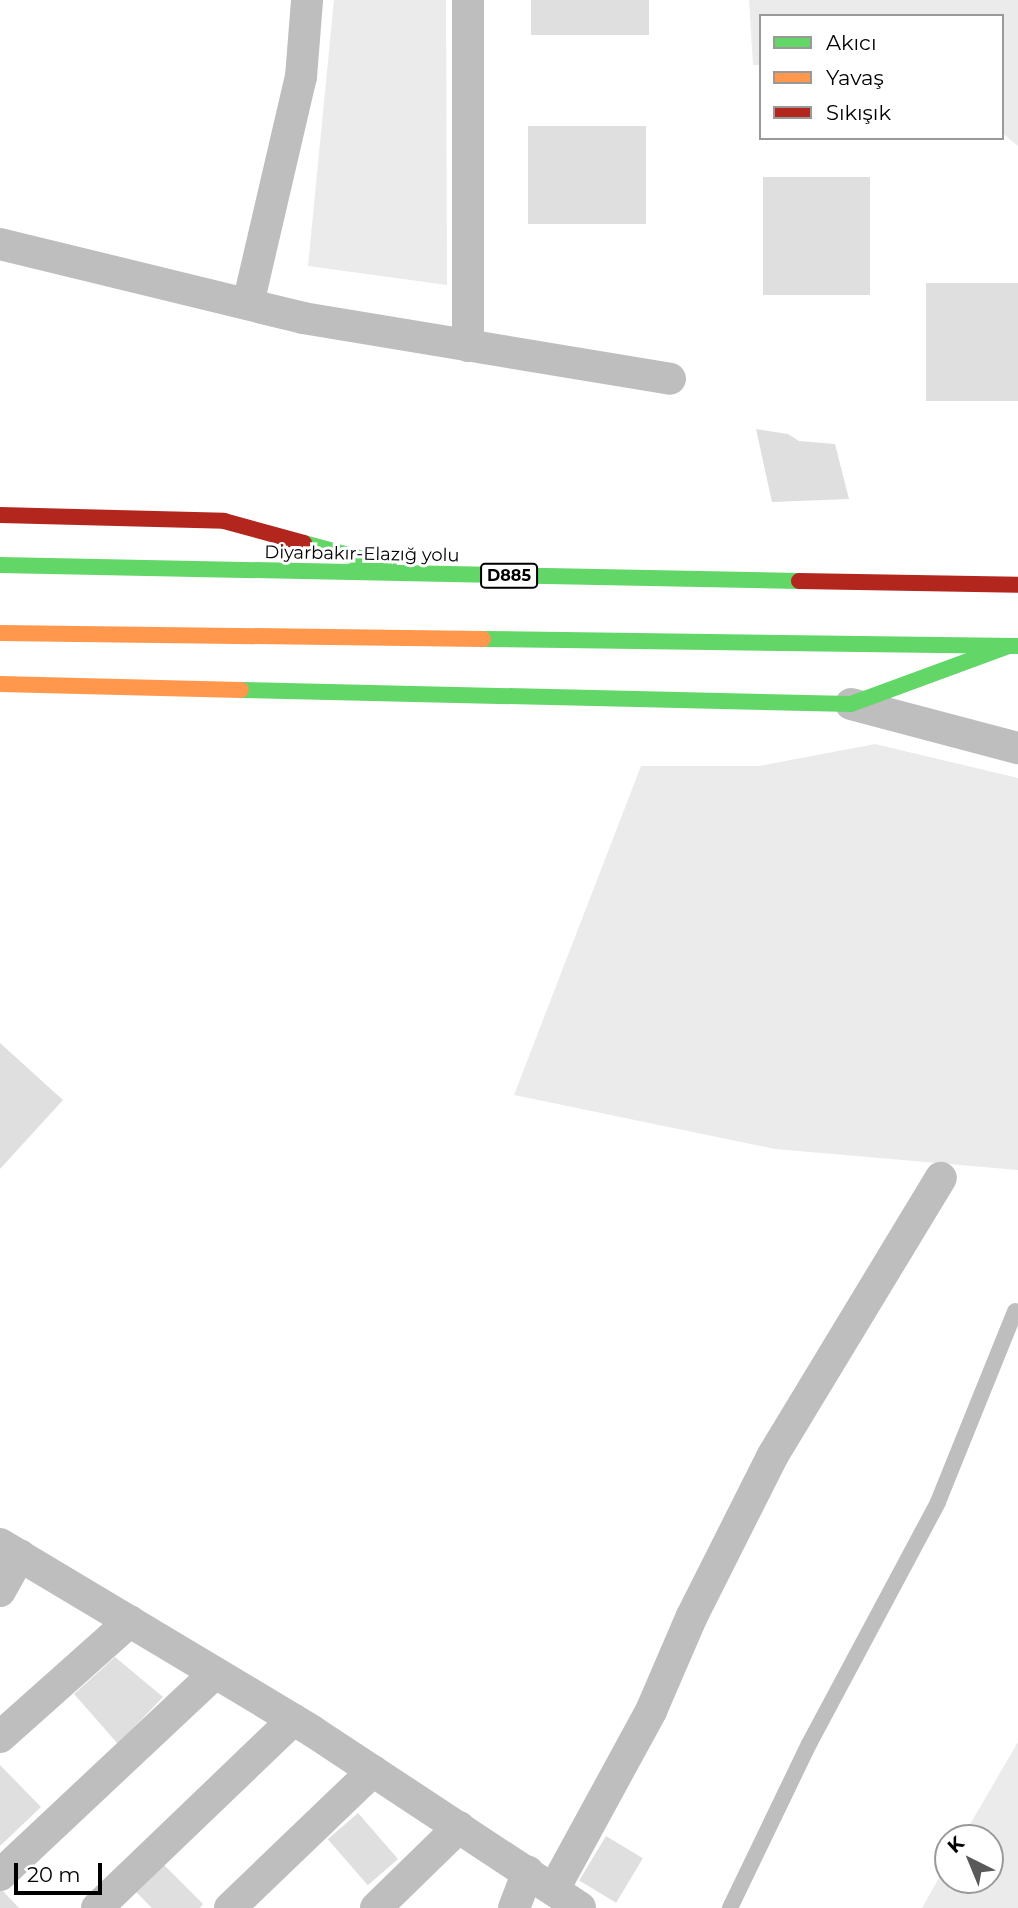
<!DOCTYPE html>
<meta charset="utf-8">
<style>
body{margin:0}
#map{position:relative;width:1018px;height:1908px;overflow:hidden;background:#fff;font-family:Montserrat,sans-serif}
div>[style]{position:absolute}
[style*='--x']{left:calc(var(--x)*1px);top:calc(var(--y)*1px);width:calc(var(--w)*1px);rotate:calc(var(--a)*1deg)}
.green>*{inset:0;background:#ebebeb}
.building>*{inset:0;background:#dfdfdf;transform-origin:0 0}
.lane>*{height:16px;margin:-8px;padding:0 8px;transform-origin:8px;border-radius:8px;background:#bebebe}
.street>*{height:32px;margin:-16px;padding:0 16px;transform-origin:16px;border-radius:16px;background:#bebebe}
.fast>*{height:16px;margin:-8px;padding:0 8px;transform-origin:8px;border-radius:8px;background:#63d668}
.slow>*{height:16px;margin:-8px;padding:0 8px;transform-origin:8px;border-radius:8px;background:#ff974d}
.jam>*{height:16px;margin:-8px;padding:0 8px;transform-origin:8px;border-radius:8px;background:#b3261e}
span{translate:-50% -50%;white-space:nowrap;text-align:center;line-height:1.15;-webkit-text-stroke:6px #fff;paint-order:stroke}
.shield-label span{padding:2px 5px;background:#fff;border:2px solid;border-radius:5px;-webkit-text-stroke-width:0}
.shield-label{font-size:16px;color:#000;font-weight:700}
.street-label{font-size:18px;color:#000}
.legend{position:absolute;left:759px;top:14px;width:245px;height:126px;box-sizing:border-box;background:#fff;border:2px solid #999;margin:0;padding:9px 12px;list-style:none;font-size:21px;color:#000}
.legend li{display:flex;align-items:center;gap:14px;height:35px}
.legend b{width:35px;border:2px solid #999}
.north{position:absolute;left:934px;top:1824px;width:70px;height:70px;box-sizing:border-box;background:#fff;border:2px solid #999;border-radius:50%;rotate:317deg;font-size:19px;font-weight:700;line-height:28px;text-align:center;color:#000}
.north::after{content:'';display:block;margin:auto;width:24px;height:32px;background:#595959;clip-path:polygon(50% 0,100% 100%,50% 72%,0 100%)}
.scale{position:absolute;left:14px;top:1863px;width:88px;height:32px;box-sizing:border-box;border:4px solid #000;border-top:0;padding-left:9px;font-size:21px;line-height:24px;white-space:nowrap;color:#000;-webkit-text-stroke:5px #fff;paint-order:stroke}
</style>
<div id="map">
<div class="green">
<div style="clip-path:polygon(334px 0,446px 0,447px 285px,308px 266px)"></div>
<div style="clip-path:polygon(749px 0,1018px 0,1018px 146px,1002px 133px,1002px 16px,761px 16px,761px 65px,753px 65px)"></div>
<div style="clip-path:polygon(875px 744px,1018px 778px,1018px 1170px,775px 1149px,514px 1095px,641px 766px,759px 766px)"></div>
<div style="clip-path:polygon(1018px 1742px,1018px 1908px,922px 1908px,948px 1862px,948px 1880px,990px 1880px,990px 1838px,962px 1838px)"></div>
</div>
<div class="building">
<div style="left:531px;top:0;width:118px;height:35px"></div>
<div style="left:528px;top:126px;width:118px;height:98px"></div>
<div style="left:870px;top:177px;width:118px;height:107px;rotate:90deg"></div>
<div style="left:1018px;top:283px;width:118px;height:92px;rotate:90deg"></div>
<div style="clip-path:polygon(756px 429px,788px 434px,799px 441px,835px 444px,849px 499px,772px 502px)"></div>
<div style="clip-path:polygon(0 1043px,63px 1100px,0 1169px)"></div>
<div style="clip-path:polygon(115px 1657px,163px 1697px,118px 1744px,74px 1694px)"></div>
<div style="clip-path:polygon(0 1765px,41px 1807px,0 1846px)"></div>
<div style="left:358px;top:1813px;width:61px;height:40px;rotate:49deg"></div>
<div style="left:606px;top:1836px;width:43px;height:52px;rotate:31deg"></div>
<div style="clip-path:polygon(157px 1858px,203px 1904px,200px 1908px,152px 1908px,129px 1885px)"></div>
<div style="clip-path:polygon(0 1888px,19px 1908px,0 1908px)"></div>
</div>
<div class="lane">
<div style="--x:730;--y:1908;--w:182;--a:-64.3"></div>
<div style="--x:809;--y:1744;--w:274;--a:-61.9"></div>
<div style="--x:938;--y:1502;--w:206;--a:-68"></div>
</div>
<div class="street">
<div style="--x:468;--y:0;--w:346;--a:90"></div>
<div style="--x:0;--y:244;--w:312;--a:13.7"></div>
<div style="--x:303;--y:318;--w:372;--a:9.4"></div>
<div style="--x:248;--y:304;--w:233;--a:-76.9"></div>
<div style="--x:301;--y:77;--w:77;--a:-85.5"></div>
<div style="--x:851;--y:704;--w:173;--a:14.8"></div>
<div style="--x:0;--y:1544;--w:364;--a:30.9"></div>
<div style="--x:312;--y:1731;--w:321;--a:33.4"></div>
<div style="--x:0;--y:1591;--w:41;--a:-60.9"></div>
<div style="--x:0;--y:1737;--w:174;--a:-41.7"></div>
<div style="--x:0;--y:1875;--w:295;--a:-43.2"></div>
<div style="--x:554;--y:1889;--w:203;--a:-61.4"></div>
<div style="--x:651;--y:1711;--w:103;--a:-66.7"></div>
<div style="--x:692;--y:1616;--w:180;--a:-63.3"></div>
<div style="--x:773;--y:1455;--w:324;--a:-58.8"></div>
<div style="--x:97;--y:1908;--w:272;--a:-43.8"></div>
<div style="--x:230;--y:1908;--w:198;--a:-43.8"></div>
<div style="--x:376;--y:1908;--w:116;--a:-44.3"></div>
<div style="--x:514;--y:1908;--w:39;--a:-69"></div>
</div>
<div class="fast">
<div style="--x:304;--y:543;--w:88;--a:15.1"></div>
<div style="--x:0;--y:565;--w:799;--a:1.15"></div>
<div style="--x:483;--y:639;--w:535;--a:0.75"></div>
<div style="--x:241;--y:690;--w:610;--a:1.31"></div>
<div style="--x:851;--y:704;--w:168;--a:-20.2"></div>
</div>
<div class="slow">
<div style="--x:0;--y:633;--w:483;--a:0.7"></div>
<div style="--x:0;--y:684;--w:241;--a:1.4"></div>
</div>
<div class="jam">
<div style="--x:0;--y:515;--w:224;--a:1.5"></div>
<div style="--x:224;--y:521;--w:83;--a:15.4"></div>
<div style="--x:799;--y:581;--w:219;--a:1"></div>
</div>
<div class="shield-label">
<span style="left:509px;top:576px">D885</span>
</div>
<div class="street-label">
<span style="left:362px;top:554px;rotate:1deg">Diyarbakır-Elazığ yolu</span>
</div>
<ul class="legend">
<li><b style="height:9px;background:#63d668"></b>Akıcı</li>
<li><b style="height:9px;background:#ff974d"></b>Yavaş</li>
<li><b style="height:9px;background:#b3261e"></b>Sıkışık</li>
</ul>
<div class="north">K</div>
<div class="scale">20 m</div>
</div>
